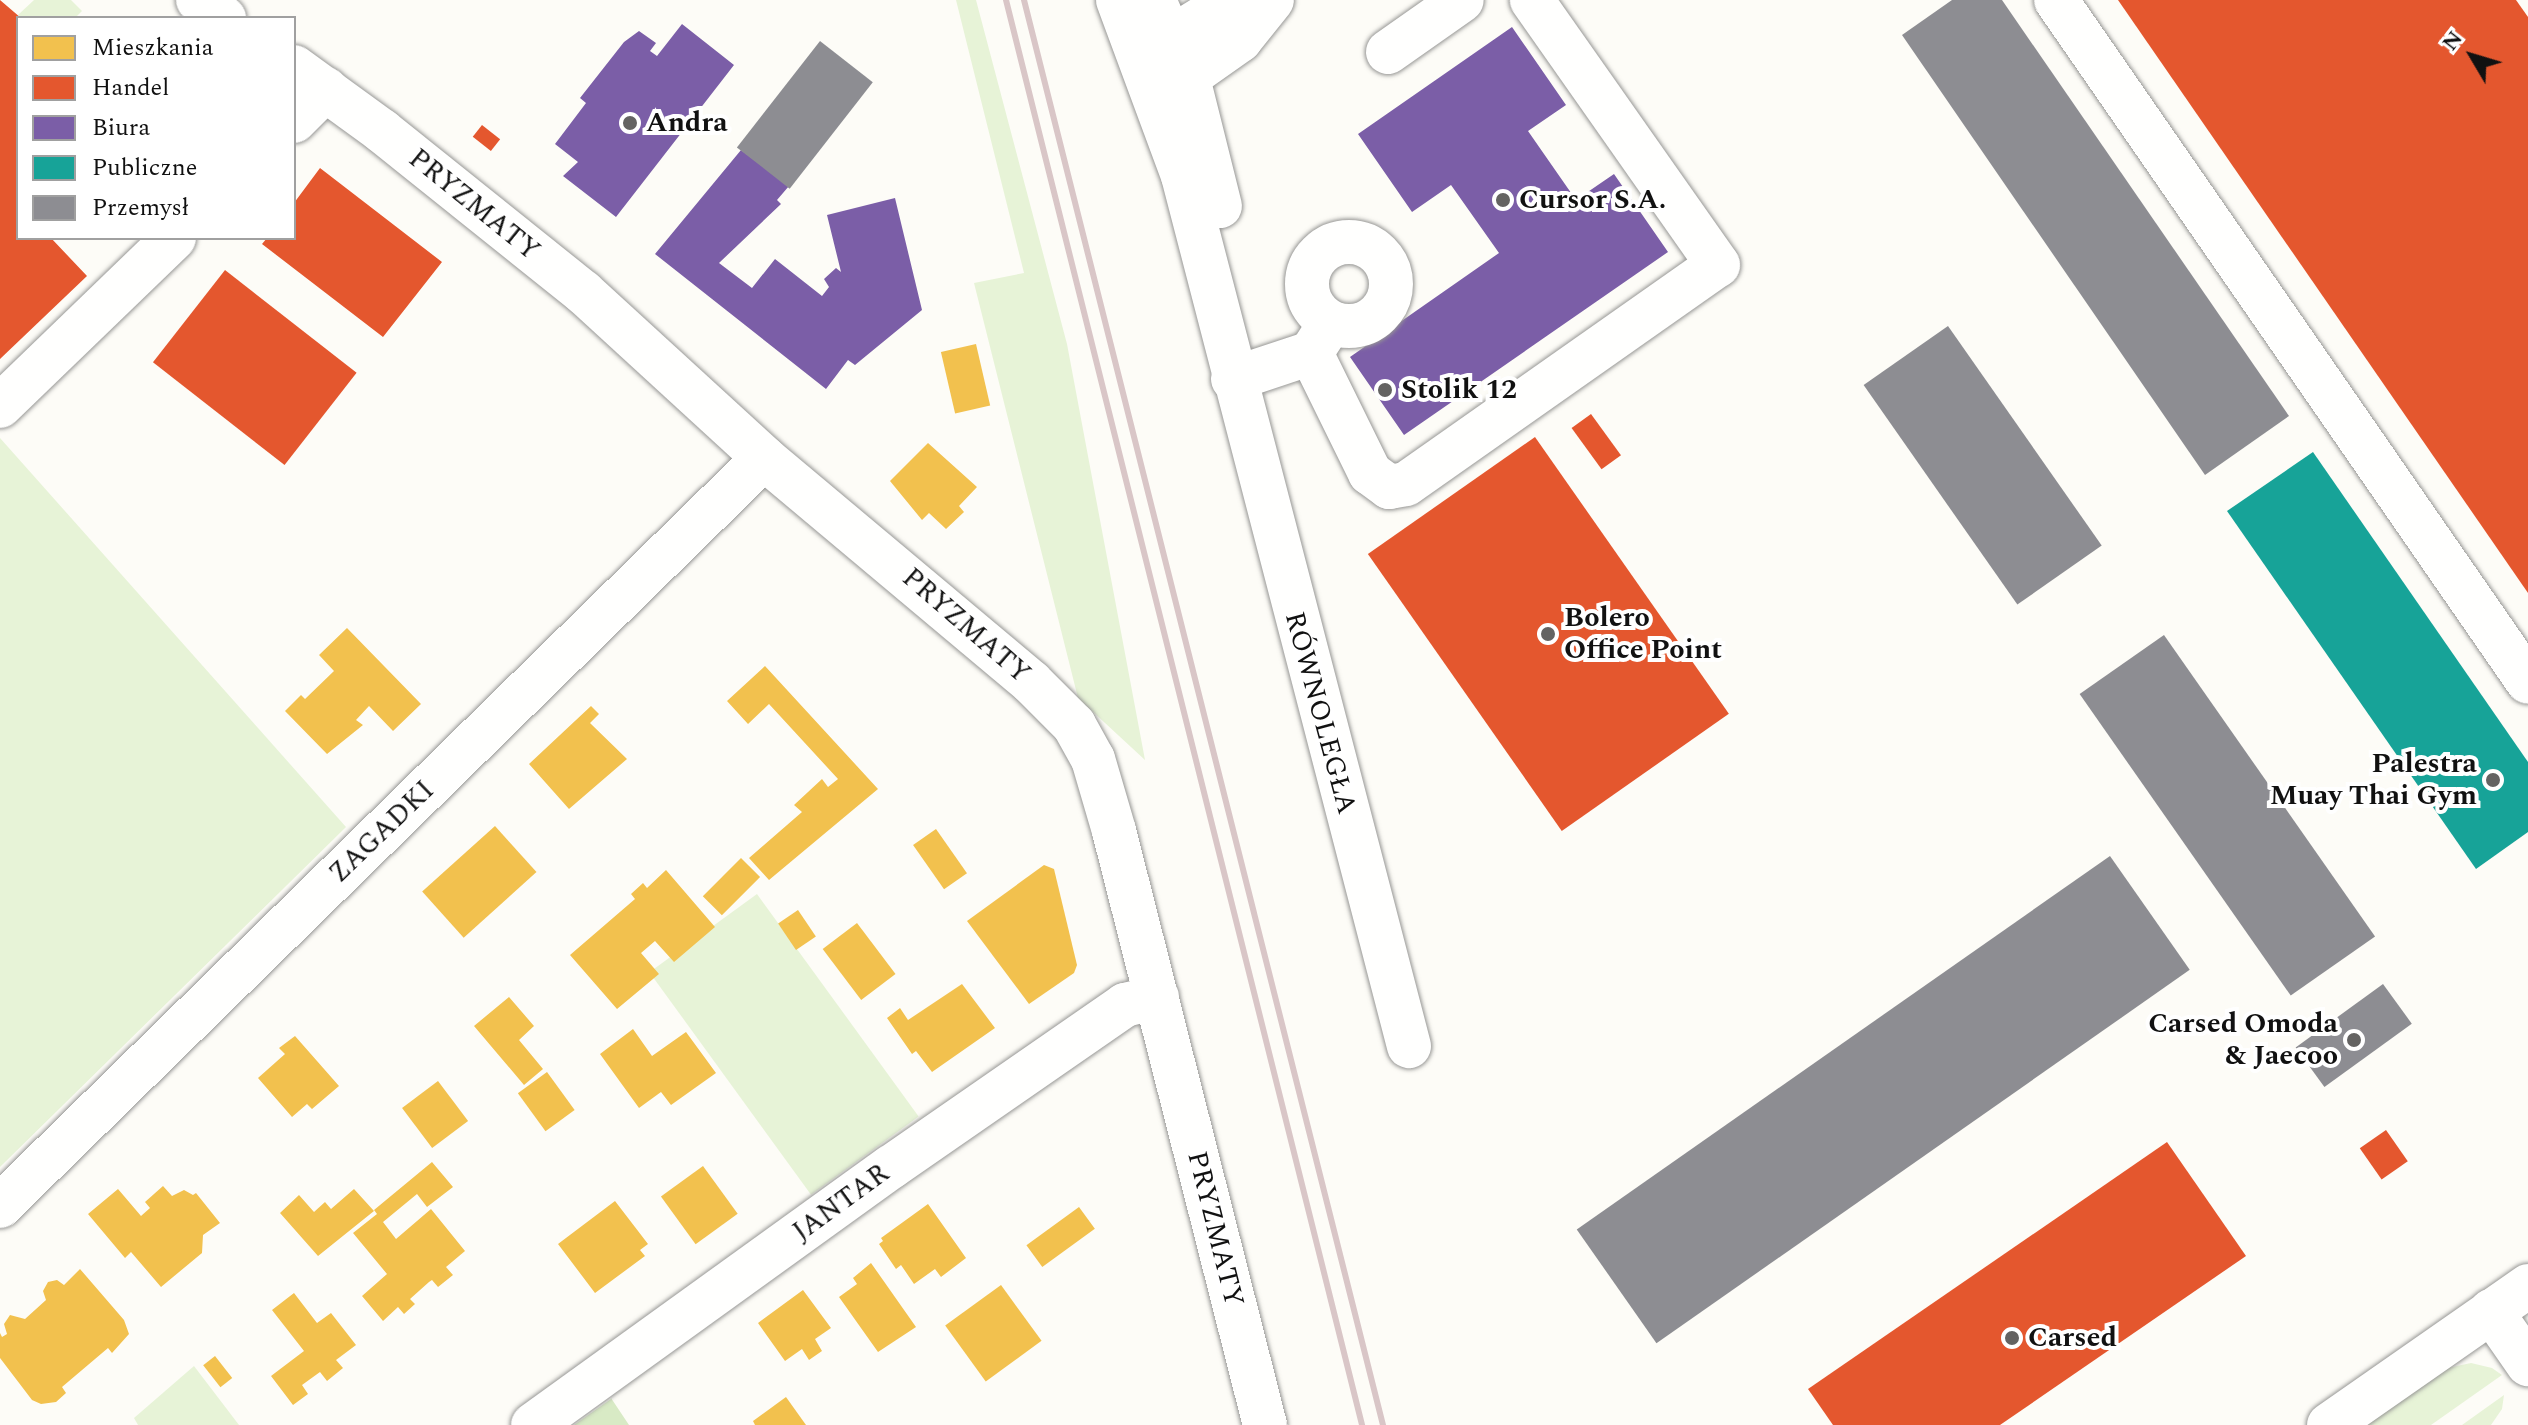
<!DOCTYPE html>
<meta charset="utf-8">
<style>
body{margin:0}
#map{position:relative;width:2528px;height:1425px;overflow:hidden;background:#fdfcf7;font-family:Spectral,serif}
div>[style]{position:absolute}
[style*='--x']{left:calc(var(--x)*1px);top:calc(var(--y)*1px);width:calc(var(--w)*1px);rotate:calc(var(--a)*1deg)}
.green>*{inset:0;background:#e7f3d7;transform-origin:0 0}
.forest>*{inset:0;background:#d8eac5}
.homes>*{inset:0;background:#f2c14e;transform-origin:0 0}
.shops>*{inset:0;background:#e4572e;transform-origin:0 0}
.offices>*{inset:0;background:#7b5ea7}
.public>*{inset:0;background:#17a398}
.industry>*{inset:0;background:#8d8d92;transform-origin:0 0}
.roads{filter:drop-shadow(0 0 2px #979795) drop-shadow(0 0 2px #979795)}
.minor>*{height:44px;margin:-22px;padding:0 22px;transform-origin:22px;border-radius:22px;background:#fffffe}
.minor>.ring{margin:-22px;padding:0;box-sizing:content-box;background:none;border:44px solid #fffffe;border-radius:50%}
.rail>*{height:6px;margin:-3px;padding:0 3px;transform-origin:3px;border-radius:3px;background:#d9c6c7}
.dots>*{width:22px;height:22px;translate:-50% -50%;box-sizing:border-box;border:4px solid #fff;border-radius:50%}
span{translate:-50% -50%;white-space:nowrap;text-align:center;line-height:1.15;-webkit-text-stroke:8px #fff;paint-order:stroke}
.poi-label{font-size:28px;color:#111;font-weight:700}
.left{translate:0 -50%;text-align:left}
.right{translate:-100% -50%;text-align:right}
.street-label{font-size:28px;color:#111}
.legend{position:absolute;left:16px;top:16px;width:280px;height:224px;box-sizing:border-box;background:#fff;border:2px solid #a0a0a0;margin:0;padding:10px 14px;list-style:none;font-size:24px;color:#111}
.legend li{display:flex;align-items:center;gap:16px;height:40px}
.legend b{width:40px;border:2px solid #a0a0a0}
.north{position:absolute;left:2432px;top:16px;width:80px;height:80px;-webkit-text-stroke:6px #fff;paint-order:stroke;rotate:308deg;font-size:22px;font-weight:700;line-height:32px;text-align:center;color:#111}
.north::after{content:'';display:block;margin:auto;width:28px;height:36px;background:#111;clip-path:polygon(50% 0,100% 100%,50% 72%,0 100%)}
</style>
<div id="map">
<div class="green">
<div style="clip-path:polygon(34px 0,71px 0,82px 11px,75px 18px,21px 18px,18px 15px)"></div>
<div style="clip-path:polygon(956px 0,976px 0,1067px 344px,1145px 760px,1078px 698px,974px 283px,1024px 273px)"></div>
<div style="clip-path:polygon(0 438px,346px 827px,0 1167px)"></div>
<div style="left:757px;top:894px;width:275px;height:133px;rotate:54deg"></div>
<div style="clip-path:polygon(2471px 1363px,2492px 1368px,2502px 1375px,2431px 1425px,2365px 1425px,2443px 1369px)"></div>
<div style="clip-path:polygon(194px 1366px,239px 1425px,138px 1425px,134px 1418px)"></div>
<div style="clip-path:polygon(2504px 1395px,2502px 1409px,2491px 1425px,2462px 1425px)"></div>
</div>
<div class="forest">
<div style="clip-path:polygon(611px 1398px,629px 1425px,574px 1425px,611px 1399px)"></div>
</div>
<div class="homes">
<div style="left:976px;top:344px;width:63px;height:36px;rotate:77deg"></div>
<div style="clip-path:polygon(928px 443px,977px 487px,959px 506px,964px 512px,946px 529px,929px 513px,922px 520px,890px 481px)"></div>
<div style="clip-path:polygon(347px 628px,421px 704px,393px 731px,369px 706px,356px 720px,363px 725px,327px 754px,285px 711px,301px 695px,305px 699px,334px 671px,319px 655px)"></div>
<div style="clip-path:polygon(765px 666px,878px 789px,769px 880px,749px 858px,802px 812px,794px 805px,822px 779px,828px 787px,838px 779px,769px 704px,748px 724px,727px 701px)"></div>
<div style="clip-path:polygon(591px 706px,599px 714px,590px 723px,627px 759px,569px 809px,529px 764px)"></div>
<div style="left:495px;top:826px;width:62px;height:98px;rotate:48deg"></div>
<div style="left:936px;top:829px;width:54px;height:28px;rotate:55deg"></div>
<div style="left:741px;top:858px;width:27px;height:54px;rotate:45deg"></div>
<div style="clip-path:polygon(1044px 865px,1054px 869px,1077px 965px,1074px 973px,1029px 1004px,967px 921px)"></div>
<div style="clip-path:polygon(666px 870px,715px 927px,674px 962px,655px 941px,641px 953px,659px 974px,617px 1009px,570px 955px,635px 899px,631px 894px,643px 883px,647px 888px)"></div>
<div style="left:798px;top:910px;width:32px;height:24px;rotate:56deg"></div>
<div style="left:857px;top:923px;width:64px;height:43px;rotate:53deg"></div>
<div style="clip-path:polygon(962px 984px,995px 1028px,932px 1072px,916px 1051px,912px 1054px,887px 1018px,900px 1008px,908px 1020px)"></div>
<div style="clip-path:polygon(509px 997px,534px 1026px,519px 1040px,543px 1069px,524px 1085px,474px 1026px)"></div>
<div style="clip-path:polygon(633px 1029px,652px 1056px,686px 1032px,716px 1073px,671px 1105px,661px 1092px,639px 1108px,600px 1054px)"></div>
<div style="clip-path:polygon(295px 1036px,339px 1086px,312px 1109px,307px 1104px,292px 1117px,258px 1078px,285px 1054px,279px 1048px)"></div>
<div style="left:547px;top:1072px;width:47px;height:36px;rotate:54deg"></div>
<div style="left:438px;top:1081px;width:50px;height:45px;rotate:53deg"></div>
<div style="clip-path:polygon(432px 1162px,453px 1187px,427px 1207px,417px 1194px,383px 1222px,396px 1239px,431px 1209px,465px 1251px,446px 1267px,453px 1275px,438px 1287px,432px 1280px,429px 1282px,410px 1299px,415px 1304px,404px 1314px,398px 1307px,383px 1321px,362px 1296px,387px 1274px,353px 1233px,377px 1214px,374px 1210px)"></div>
<div style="left:703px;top:1166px;width:59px;height:52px;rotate:54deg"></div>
<div style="clip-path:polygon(163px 1186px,172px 1196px,184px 1190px,193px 1195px,196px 1193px,220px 1223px,203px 1235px,202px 1253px,161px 1287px,131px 1252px,125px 1258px,88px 1214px,118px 1189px,141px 1216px,150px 1208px,145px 1202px)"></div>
<div style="clip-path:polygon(354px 1189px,374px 1211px,318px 1256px,280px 1213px,299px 1195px,314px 1212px,325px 1202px,331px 1209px)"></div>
<div style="clip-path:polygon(615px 1201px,648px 1244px,640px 1250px,645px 1256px,595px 1293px,558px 1244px)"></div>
<div style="clip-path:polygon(928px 1204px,966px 1258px,941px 1277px,935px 1269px,914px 1284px,901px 1265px,896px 1269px,879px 1244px,883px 1241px,881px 1238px)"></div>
<div style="left:1079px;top:1207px;width:27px;height:65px;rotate:54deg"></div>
<div style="clip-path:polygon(871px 1263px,916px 1327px,878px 1352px,839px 1297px,857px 1284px,853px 1278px)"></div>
<div style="clip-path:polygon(80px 1269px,124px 1320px,129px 1334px,112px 1353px,108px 1348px,62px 1387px,66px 1393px,56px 1402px,41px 1404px,32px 1400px,0 1358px,0 1333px,2px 1337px,7px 1334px,4px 1324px,10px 1315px,25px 1319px,46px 1300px,43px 1291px,48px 1282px,57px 1280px,64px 1285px)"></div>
<div style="left:1001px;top:1285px;width:69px;height:69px;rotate:54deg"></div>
<div style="clip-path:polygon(803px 1290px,831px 1328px,815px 1339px,822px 1351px,809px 1360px,802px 1349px,785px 1361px,758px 1323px)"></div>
<div style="clip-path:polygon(294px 1293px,317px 1323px,331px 1313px,356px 1345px,336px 1360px,343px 1368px,327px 1381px,320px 1372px,302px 1385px,308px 1394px,293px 1405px,271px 1376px,304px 1351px,272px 1310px)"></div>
<div style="left:215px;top:1356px;width:28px;height:15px;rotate:52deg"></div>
<div style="clip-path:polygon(786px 1397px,806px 1425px,755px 1425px,753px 1421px)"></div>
</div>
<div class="shops">
<div style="clip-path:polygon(0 0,21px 18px,18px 18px,18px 238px,51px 238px,87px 276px,0 359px)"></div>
<div style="clip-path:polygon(2118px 0,2516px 0,2528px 17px,2528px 593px)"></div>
<div style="left:482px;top:125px;width:23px;height:15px;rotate:38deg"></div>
<div style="clip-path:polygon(320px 168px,442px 262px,383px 337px,262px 244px,267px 238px,294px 238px,294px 203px)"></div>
<div style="left:225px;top:270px;width:167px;height:117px;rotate:38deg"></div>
<div style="left:1591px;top:414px;width:51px;height:24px;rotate:54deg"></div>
<div style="left:1535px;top:437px;width:338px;height:204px;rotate:55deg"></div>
<div style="left:2386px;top:1130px;width:38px;height:32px;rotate:55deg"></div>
<div style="clip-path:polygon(2167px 1142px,2246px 1256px,2000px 1425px,1833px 1425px,1808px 1389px)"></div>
</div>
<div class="offices">
<div style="clip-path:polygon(682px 24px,734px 65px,616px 217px,563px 176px,578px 162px,555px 144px,586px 103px,580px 98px,624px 42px,639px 31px,656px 43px,650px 51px,657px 56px)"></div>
<div style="clip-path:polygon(1512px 27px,1566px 105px,1528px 131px,1576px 200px,1614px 174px,1668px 252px,1404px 435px,1350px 357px,1499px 253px,1451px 185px,1412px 212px,1358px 134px)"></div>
<div style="clip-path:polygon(741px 150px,789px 186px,777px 200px,781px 204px,719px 263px,752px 288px,775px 259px,822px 296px,829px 287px,824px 279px,836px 268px,841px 272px,827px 215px,895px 198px,922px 310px,855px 365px,848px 360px,826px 389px,655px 254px)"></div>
</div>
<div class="public">
<div style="clip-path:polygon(2313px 452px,2528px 762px,2528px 832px,2476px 869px,2227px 511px)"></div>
</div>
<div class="industry">
<div style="clip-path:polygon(1952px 0,2002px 0,2289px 416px,2205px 475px,1902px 35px)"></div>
<div style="left:820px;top:41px;width:67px;height:135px;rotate:38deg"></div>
<div style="left:1948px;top:326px;width:268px;height:103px;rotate:55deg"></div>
<div style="left:2164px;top:635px;width:368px;height:103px;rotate:55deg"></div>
<div style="left:2110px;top:856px;width:139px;height:651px;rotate:55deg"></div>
<div style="left:2383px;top:984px;width:49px;height:108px;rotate:54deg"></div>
</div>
<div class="roads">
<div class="minor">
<div style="--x:198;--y:0;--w:32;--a:35"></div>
<div style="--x:1118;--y:0;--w:188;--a:69.7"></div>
<div style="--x:1183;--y:176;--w:899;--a:75.44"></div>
<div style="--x:1154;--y:0;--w:85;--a:66.4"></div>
<div style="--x:1188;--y:78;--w:132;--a:76"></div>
<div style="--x:2056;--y:0;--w:829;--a:55.31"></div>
<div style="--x:1388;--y:52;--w:90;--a:-35.1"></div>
<div style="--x:1145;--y:54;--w:102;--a:-31.8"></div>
<div style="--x:294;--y:67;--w:109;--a:36"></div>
<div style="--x:382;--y:131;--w:258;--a:38.7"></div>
<div style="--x:583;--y:292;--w:246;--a:42.5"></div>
<div style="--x:764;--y:458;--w:349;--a:40"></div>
<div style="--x:1031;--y:682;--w:61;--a:45"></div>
<div style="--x:1074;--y:725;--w:39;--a:61"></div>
<div style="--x:1093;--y:759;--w:75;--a:73.7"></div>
<div style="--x:1114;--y:831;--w:613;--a:75.74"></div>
<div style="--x:1165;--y:93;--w:92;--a:-35.2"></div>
<div style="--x:1240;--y:40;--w:51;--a:-51.3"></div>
<div style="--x:294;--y:121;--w:45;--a:-45"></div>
<div class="ring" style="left:1307px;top:242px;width:40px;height:40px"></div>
<div style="--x:1311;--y:353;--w:134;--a:63.8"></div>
<div style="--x:1370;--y:473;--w:24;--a:36"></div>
<div style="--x:1389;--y:487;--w:17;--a:-10"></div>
<div style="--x:1406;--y:484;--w:381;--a:-35.1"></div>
<div style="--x:1718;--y:265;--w:324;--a:-125.1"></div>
<div style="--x:1233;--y:379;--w:82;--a:-18.4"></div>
<div style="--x:1311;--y:353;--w:27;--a:-57"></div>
<div style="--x:0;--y:406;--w:242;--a:-44"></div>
<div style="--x:0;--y:1206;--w:1069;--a:-44.39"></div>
<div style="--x:2491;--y:1311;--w:65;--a:55.1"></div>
<div style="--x:533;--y:1425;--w:441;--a:-35.8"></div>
<div style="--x:891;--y:1167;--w:285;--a:-34.7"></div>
<div style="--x:1125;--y:1005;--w:33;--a:-14"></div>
<div style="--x:2329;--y:1425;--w:243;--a:-34.9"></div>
</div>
</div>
<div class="rail">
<div style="--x:1006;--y:0;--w:1469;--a:75.97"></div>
<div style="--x:1024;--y:0;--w:1470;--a:75.86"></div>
</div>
<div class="dots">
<div style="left:630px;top:123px;background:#646362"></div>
<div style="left:1503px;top:200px;background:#646362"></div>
<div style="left:1385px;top:390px;background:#646362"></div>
<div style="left:1548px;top:634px;background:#646362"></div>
<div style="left:2493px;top:780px;background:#646362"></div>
<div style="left:2354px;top:1040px;background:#646362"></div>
<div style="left:2012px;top:1338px;background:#646362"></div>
</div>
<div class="poi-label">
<span class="left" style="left:646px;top:123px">Andra</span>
<span class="left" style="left:1519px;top:200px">Cursor S.A.</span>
<span class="left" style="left:1401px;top:390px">Stolik 12</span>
<span class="left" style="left:1564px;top:634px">Bolero<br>Office Point</span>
<span class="right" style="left:2477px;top:780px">Palestra<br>Muay Thai Gym</span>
<span class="right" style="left:2338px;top:1040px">Carsed Omoda<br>&amp; Jaecoo</span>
<span class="left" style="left:2028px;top:1338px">Carsed</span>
</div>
<div class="street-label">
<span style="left:474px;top:205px;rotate:39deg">PRYZMATY</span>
<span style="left:966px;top:626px;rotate:41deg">PRYZMATY</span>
<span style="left:1320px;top:713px;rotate:75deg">RÓWNOLEGŁA</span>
<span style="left:382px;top:832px;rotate:-44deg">ZAGADKI</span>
<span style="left:841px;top:1203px;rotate:-36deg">JANTAR</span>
<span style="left:1215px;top:1229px;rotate:76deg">PRYZMATY</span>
</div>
<ul class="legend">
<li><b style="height:22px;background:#f2c14e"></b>Mieszkania</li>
<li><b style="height:22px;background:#e4572e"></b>Handel</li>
<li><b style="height:22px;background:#7b5ea7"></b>Biura</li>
<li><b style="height:22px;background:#17a398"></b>Publiczne</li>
<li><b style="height:22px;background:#8d8d92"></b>Przemysł</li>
</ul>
<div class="north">N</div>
</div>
